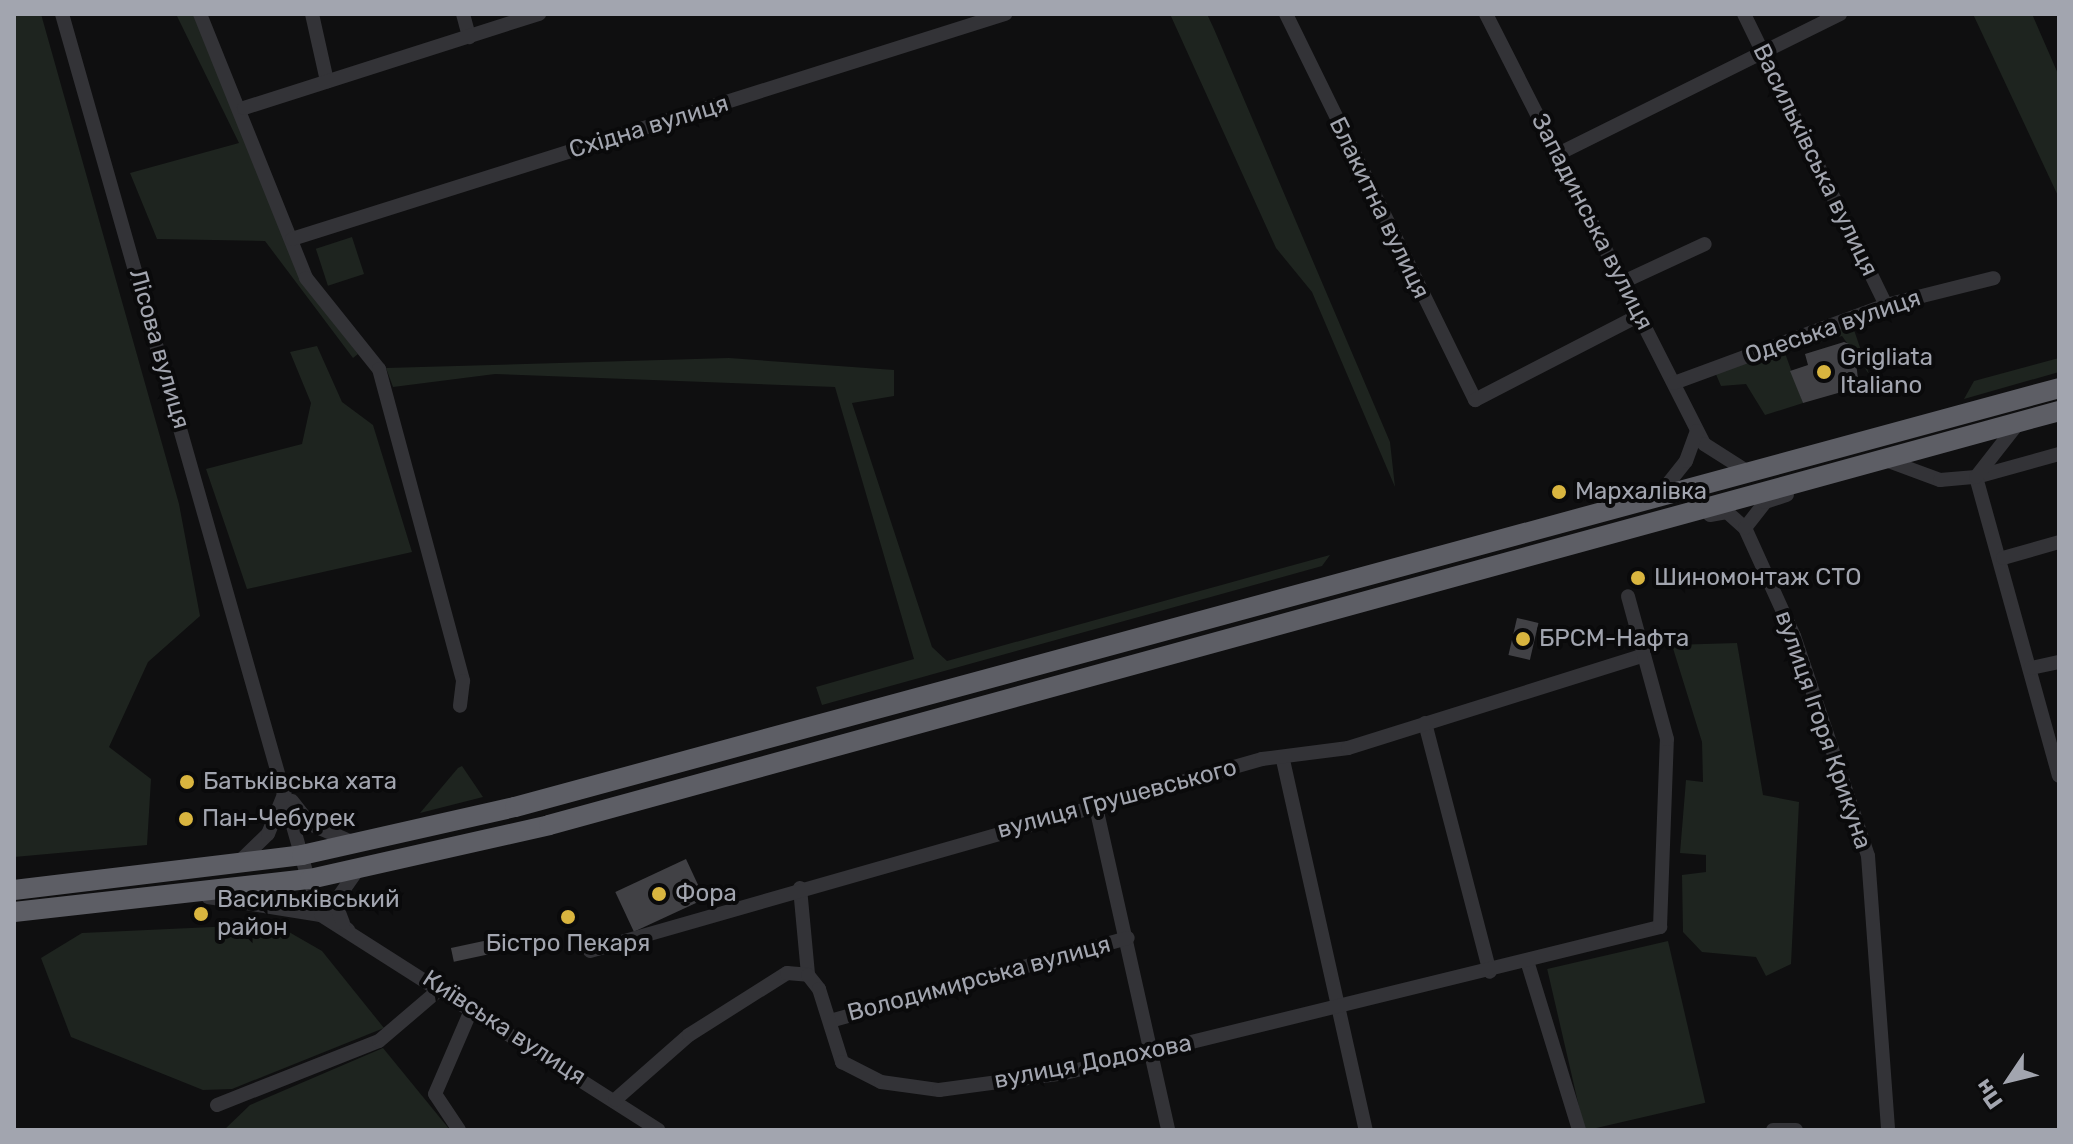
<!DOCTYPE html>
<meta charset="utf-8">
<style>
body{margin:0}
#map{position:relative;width:2073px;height:1144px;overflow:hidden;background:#0f0f10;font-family:Rubik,sans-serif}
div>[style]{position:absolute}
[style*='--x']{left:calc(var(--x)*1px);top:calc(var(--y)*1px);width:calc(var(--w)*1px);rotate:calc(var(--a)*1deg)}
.green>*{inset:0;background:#1e241f;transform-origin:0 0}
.building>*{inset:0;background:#414145;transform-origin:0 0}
.minor>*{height:14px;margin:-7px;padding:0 7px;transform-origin:7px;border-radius:7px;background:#333337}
.highway>*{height:20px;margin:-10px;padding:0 10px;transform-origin:10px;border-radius:10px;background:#5d5e65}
.dots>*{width:22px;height:22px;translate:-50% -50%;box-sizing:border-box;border:4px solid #0a0a0b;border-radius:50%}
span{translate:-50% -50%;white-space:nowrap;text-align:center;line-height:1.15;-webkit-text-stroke:8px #0a0a0b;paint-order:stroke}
.street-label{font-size:24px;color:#a2a5af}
.poi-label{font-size:24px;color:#a2a5af}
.left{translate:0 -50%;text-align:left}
.frame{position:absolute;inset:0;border:16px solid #a2a5af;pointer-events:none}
.north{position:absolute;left:1969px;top:1040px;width:80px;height:80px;-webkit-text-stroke:6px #0a0a0b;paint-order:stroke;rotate:235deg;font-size:22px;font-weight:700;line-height:32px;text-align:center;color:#a2a5af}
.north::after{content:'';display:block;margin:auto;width:28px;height:36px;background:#a2a5af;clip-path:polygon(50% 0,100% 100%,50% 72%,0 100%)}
</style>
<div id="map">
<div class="green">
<div style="clip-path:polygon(14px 14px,41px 14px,179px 504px,200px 616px,148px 662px,109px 747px,151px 779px,147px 845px,14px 857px)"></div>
<div style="clip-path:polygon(176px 14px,193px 14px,305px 285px,358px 354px,353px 358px,265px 241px,157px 239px,130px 173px,239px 143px)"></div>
<div style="clip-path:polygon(1170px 14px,1207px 14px,1214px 29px,1390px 442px,1395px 487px,1312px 292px,1276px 248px)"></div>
<div style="clip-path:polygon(1973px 14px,2032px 14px,2059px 76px,2059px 198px)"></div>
<div style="left:352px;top:237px;width:39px;height:38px;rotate:72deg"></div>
<div style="clip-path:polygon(1852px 324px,1869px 374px,1842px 336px,1785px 353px,1803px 403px,1765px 415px,1746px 384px,1721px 386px,1715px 372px)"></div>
<div style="clip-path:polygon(317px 346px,342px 402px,373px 425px,412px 552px,247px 589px,206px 469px,302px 444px,311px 403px,290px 352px)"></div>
<div style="clip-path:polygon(729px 358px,894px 370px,894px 396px,852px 403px,932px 647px,947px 661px,1330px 555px,1322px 566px,822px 705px,816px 687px,914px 659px,835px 387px,495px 374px,393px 387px,386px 368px)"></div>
<div style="clip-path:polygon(2059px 358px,2059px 372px,1964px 399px,1974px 381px)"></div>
<div style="clip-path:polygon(1737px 643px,1763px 795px,1799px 802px,1791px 964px,1766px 976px,1756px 957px,1702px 952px,1683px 932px,1682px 875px,1706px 872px,1706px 855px,1680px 853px,1686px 780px,1703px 782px,1702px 742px,1672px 645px)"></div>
<div style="clip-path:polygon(462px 766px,483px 797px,420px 813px,458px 768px)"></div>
<div style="clip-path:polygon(275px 924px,322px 951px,384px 1028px,232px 1089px,203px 1090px,71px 1037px,41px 958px,82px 933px)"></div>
<div style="left:1668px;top:941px;width:166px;height:124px;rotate:77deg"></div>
<div style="clip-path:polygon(383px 1048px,450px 1130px,224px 1130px,250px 1105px)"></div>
</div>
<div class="building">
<div style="clip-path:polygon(1844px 342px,1854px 346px,1859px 387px,1803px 403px,1790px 371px,1808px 365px,1805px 354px)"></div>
<div style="left:1517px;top:618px;width:22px;height:38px;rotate:13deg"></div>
<div style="left:686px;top:859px;width:44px;height:78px;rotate:65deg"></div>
<div style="left:493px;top:939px;width:14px;height:43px;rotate:78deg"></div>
</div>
<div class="minor">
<div style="--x:62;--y:14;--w:899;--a:74.12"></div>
<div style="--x:308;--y:879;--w:32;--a:64"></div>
<div style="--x:322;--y:908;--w:34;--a:40"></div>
<div style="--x:200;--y:14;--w:284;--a:68.1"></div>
<div style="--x:306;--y:278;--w:117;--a:51.3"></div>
<div style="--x:379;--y:369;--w:323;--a:74.9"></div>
<div style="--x:463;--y:681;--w:25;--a:97"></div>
<div style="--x:312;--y:14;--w:69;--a:77.4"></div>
<div style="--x:463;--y:14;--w:24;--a:75"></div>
<div style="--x:1286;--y:14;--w:430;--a:63.9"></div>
<div style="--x:1475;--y:400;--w:186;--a:-27.3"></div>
<div style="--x:1486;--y:14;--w:482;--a:63.1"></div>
<div style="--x:1704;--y:444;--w:52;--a:32.5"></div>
<div style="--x:1744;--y:14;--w:324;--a:64"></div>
<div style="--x:244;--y:108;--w:310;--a:-17.7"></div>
<div style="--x:1558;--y:154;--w:315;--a:-26.4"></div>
<div style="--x:292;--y:239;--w:748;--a:-17.51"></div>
<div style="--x:1623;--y:282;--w:90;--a:-24.9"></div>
<div style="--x:1674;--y:383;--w:226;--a:-20.2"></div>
<div style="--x:1886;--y:305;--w:111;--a:-14"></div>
<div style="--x:2059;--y:454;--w:86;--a:164.5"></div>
<div style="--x:1976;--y:477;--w:310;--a:74.5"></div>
<div style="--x:1883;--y:459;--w:61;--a:20.2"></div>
<div style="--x:1940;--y:480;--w:36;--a:-5"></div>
<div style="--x:1976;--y:477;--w:70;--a:-52"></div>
<div style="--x:1659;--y:495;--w:43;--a:-51.5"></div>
<div style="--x:1686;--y:461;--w:32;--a:-70"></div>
<div style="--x:1710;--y:515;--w:17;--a:-10"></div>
<div style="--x:1727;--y:512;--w:24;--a:42"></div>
<div style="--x:1745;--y:528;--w:119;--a:65.6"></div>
<div style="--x:1794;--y:636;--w:232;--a:71.4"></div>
<div style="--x:1868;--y:856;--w:275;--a:85.8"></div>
<div style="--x:1745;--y:528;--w:33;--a:-52"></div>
<div style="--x:1765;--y:502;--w:23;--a:-18"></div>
<div style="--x:2003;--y:558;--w:58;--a:-15.9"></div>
<div style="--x:2031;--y:668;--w:29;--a:-12"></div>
<div style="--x:1425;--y:723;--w:257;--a:75.4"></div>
<div style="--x:1283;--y:760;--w:379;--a:77.4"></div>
<div style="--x:292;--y:801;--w:29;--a:52"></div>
<div style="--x:310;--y:824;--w:46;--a:23.2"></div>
<div style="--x:1096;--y:807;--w:331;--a:77.4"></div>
<div style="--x:241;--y:860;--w:37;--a:-44"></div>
<div style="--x:268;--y:834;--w:45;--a:-68"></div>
<div style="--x:800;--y:888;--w:87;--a:84.7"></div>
<div style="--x:208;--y:897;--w:114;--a:9.1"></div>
<div style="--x:321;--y:915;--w:400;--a:32.5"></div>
<div style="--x:343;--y:923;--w:22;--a:-111"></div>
<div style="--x:335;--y:902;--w:37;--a:-55"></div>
<div style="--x:590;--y:951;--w:699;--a:-15.95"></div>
<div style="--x:1262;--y:759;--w:87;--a:-7.3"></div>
<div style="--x:1348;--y:748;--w:310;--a:-17.4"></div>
<div style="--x:1528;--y:964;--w:174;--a:72.9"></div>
<div style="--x:830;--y:1021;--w:309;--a:-15.6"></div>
<div style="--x:615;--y:1100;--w:98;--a:-41.3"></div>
<div style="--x:689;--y:1035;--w:116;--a:-32.3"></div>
<div style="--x:787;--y:973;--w:21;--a:5"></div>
<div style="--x:808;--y:975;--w:18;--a:52"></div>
<div style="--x:819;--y:989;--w:77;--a:72.5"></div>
<div style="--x:842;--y:1062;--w:44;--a:27.1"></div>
<div style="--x:881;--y:1082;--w:59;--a:7.9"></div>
<div style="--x:939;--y:1090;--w:127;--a:-7.7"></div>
<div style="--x:1065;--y:1073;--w:613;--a:-13.79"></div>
<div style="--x:1660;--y:927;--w:188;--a:-87.9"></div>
<div style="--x:1667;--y:739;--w:148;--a:-105.3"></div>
<div style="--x:217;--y:1105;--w:174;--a:-21.6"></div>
<div style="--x:379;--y:1041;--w:82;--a:-40.5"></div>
<div style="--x:459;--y:1130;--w:43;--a:-123.7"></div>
<div style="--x:435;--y:1094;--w:94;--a:-66.7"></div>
<div style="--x:1773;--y:1130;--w:23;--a:0"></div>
</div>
<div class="highway">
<div style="--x:14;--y:890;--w:290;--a:-6.9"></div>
<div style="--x:302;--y:855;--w:218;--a:-12.7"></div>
<div style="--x:515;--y:807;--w:1600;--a:-15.18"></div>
<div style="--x:14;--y:912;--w:298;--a:-6.4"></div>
<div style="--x:310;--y:879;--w:245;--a:-12.7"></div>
<div style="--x:549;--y:825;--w:1566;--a:-15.33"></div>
</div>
<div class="dots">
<div style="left:1824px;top:372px;background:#d9b53f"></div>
<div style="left:1559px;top:492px;background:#d9b53f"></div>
<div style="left:1638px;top:578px;background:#d9b53f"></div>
<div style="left:1523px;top:639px;background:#d9b53f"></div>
<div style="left:187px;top:782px;background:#d9b53f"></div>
<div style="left:186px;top:819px;background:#d9b53f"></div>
<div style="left:659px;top:894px;background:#d9b53f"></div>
<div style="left:201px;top:914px;background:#d9b53f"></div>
<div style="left:568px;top:917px;background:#d9b53f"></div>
</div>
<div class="street-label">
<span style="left:649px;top:127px;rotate:-17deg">Східна вулиця</span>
<span style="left:1815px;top:160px;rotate:64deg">Васильківська вулиця</span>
<span style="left:1379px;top:208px;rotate:64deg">Блакитна вулиця</span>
<span style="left:1592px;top:222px;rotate:63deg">Западинська вулиця</span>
<span style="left:1833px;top:327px;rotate:-19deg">Одеська вулиця</span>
<span style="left:159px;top:349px;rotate:74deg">Лісова вулиця</span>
<span style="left:1823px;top:730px;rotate:71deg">вулиця Ігоря Крикуна</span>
<span style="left:1117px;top:799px;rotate:-15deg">вулиця Грушевського</span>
<span style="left:979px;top:979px;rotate:-15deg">Володимирська вулиця</span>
<span style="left:504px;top:1028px;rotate:33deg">Київська вулиця</span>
<span style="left:1093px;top:1062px;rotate:-11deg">вулиця Додохова</span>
</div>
<div class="poi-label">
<span class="left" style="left:1840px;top:372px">Grigliata<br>Italiano</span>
<span class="left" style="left:1575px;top:492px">Мархалівка</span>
<span class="left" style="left:1654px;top:578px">Шиномонтаж СТО</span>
<span class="left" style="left:1539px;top:639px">БРСМ-Нафта</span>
<span class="left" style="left:203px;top:782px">Батьківська хата</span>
<span class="left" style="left:202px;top:819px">Пан-Чебурек</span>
<span class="left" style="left:675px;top:894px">Фора</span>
<span class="left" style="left:217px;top:914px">Васильківський<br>район</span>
<span style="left:568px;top:944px">Бістро Пекаря</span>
</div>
<div class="frame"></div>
<div class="north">Пн</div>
</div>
